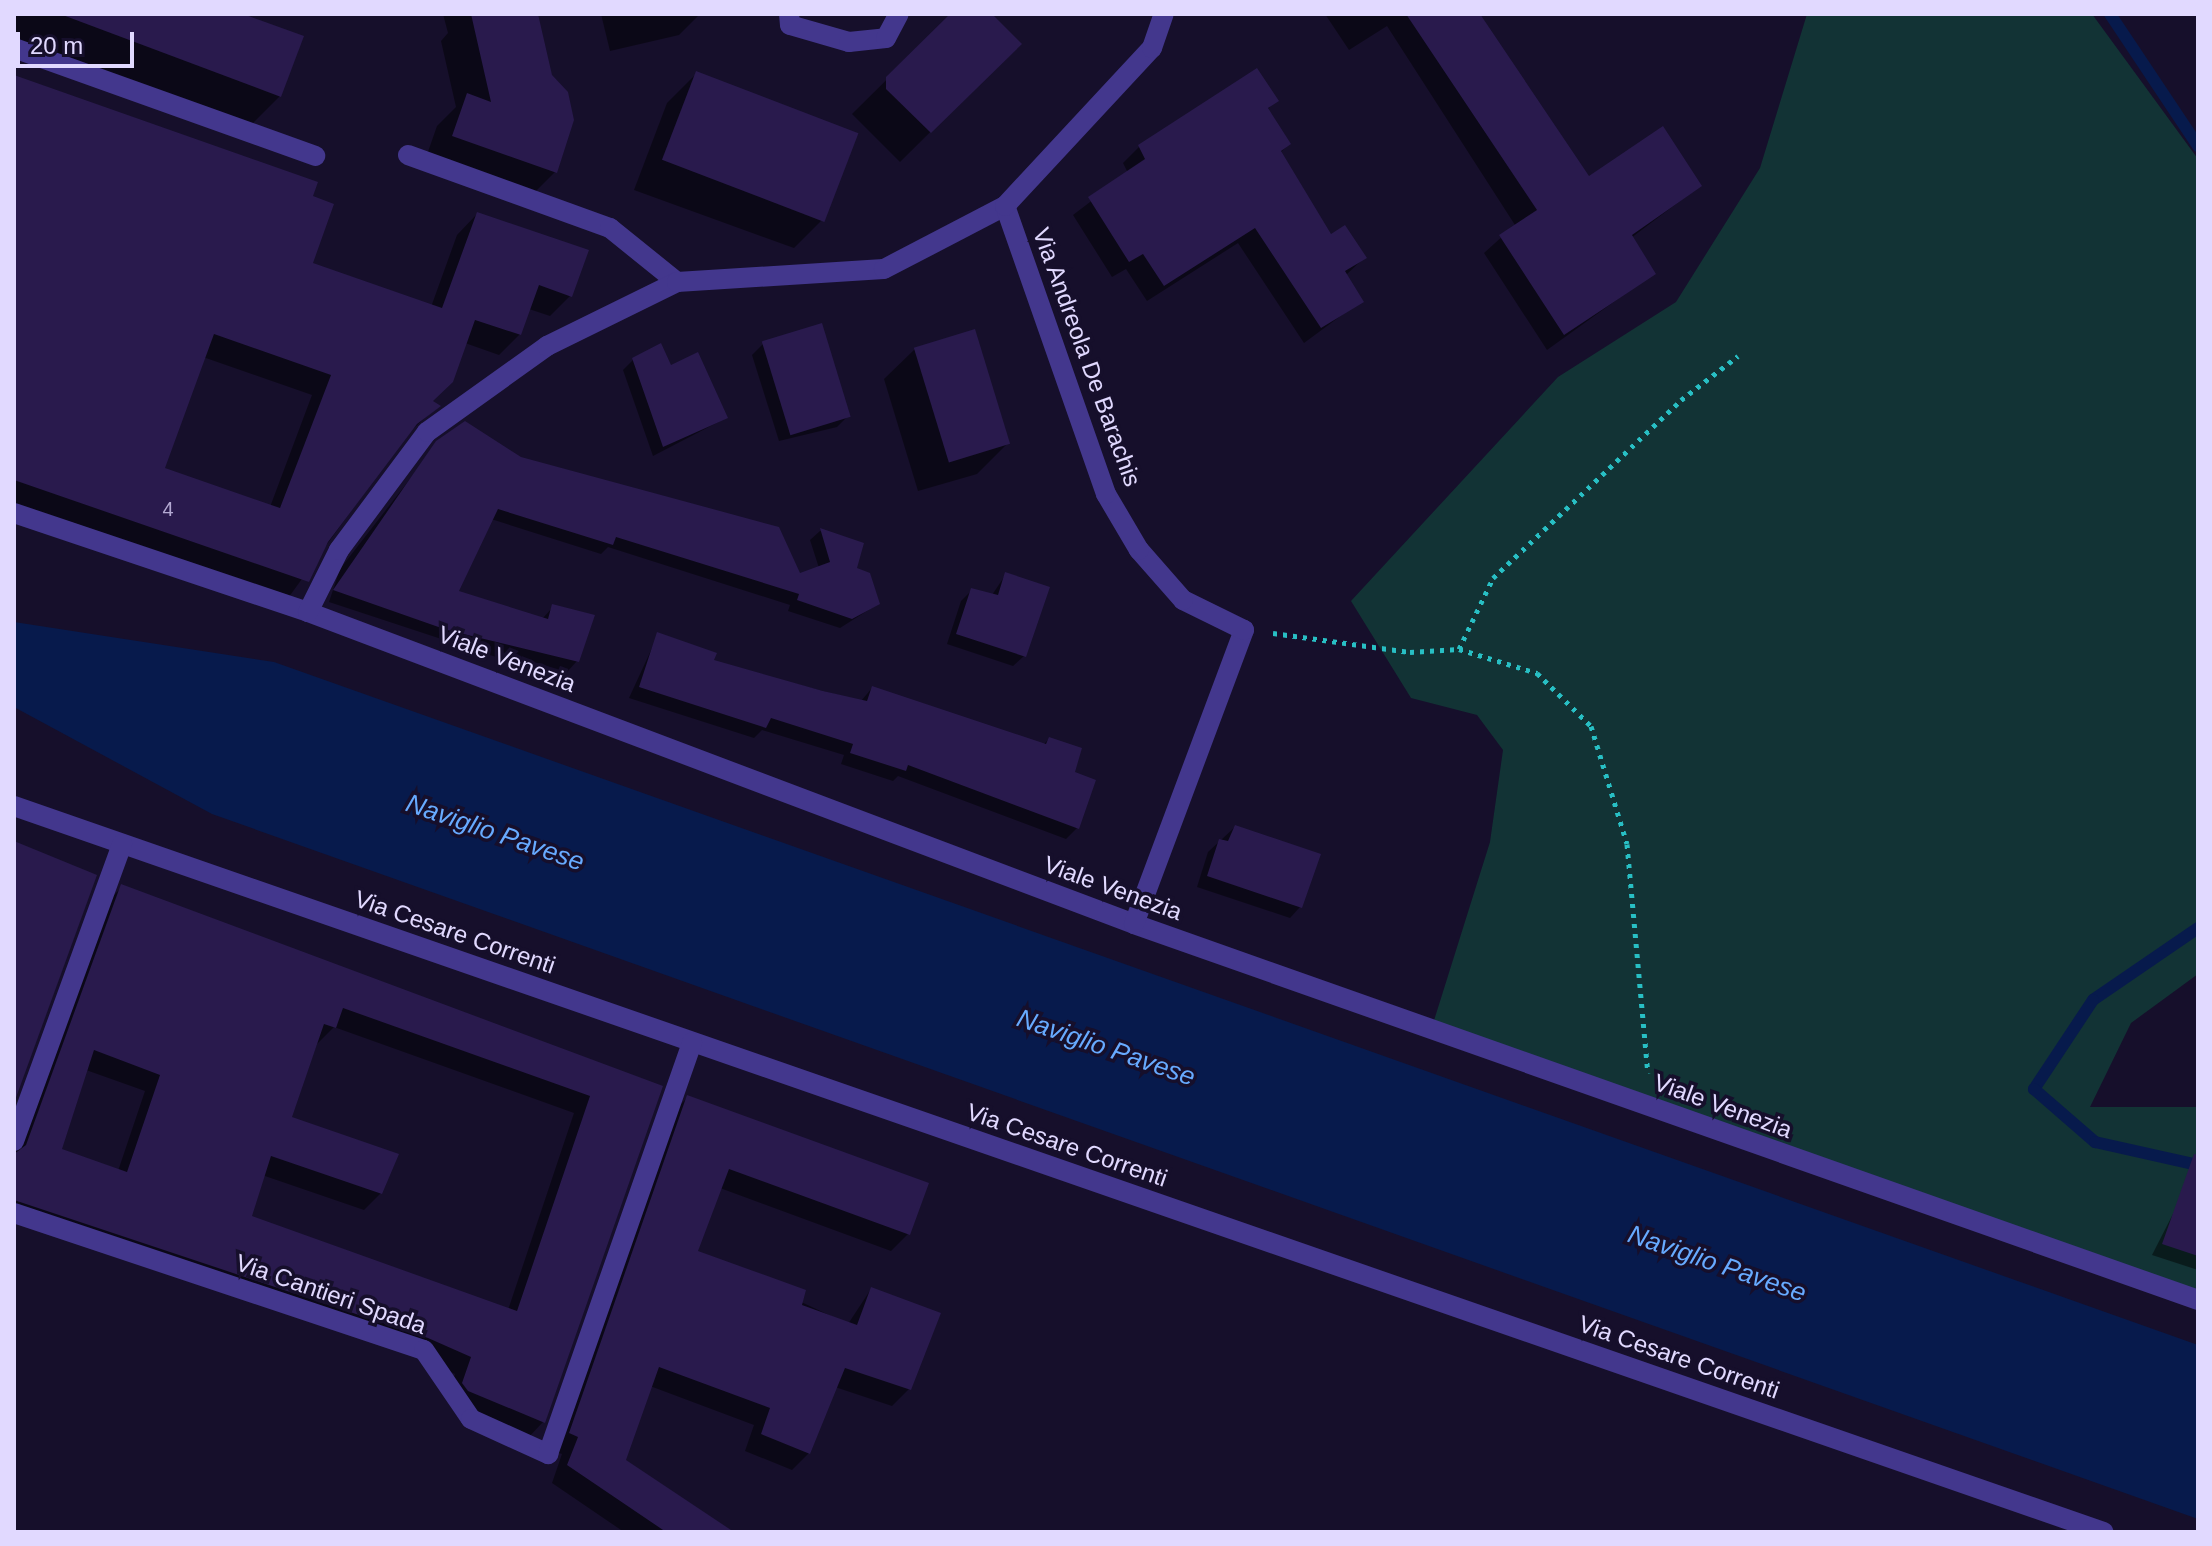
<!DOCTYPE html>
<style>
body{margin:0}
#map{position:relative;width:2212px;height:1546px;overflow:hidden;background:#160f2b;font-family:Helvetica,sans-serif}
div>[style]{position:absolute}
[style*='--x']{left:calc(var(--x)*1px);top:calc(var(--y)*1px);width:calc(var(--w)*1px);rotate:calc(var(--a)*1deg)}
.green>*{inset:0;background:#123335}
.water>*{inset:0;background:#071a4c}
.shadow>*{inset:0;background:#0007}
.stream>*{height:12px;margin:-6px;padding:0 6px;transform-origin:6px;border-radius:6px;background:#071a4c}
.building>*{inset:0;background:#291a4d;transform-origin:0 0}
.path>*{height:5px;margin-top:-2.5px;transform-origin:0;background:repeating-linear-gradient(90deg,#28bfc4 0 4px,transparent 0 10px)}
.minor>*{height:20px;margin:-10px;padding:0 10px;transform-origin:10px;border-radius:10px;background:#43378d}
span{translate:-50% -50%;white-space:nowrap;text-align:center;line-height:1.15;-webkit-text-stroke:7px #160f2b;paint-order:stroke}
.number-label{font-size:20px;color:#b3a9d2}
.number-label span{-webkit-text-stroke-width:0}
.street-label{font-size:24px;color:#e1d9ff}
.water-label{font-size:26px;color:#67aaff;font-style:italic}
.frame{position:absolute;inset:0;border:16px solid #e1d9ff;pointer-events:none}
.scale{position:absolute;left:16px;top:32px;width:118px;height:36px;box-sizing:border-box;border:4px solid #e1d9ff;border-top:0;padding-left:10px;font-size:24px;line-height:28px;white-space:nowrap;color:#e1d9ff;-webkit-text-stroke:6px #160f2b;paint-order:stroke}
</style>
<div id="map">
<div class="green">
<div style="clip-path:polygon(1807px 14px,2092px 14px,2198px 159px,2198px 974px,2131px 1023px,2090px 1107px,2198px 1107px,2198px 1292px,1431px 1030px,1490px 842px,1503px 750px,1477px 715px,1411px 698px,1351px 601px,1558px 377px,1676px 302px,1760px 168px)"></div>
</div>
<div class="water">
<div style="clip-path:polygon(14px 622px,274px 662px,2198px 1345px,2198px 1519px,212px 814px,14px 707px)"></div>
</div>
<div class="shadow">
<div style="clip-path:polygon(14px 14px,237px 14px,280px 96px,250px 126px,14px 43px)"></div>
<div style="clip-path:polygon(443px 14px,536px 14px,555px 172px,525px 202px,423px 166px,437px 126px,456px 107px,441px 41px,448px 33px)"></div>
<div style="clip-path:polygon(601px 14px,700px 14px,679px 35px,610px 51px)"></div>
<div style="clip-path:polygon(953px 14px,989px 14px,1019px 44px,900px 162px,852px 114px)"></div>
<div style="clip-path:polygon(1325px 14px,1478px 14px,1588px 178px,1700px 186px,1631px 238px,1654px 273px,1547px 350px,1484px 253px,1515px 225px,1387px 26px,1349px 50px)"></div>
<div style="clip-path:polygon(697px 73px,824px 218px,794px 248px,634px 190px,667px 103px)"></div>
<div style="clip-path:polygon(evenodd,14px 77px,310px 197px,310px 264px,431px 307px,457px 235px,477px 214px,570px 296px,550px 316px,529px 309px,520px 334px,499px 355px,465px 343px,431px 402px,438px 406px,406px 435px,286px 601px,14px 507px,14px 77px,203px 357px,312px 395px,270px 507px,162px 469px,203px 357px)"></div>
<div style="clip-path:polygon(1276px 100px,1267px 110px,1289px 144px,1280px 153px,1330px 237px,1364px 258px,1346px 275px,1361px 301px,1304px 343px,1238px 243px,1147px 301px,1126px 269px,1112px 277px,1073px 215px,1128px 173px,1123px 163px,1139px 147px)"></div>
<div style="clip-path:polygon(763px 344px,848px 416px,837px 427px,779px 441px,752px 355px)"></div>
<div style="clip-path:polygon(915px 349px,1007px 444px,977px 474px,918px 491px,884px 379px)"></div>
<div style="clip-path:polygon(633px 360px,670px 368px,726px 418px,653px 456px,623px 370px)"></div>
<div style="clip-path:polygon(438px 443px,520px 459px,799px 576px,819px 568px,810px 540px,820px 531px,862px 545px,855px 569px,878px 604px,840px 628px,788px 611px,790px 605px,608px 547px,601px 554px,491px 519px,457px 592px,542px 619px,553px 607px,577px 661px,567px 672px,504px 653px,499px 658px,329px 602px,340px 569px)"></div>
<div style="clip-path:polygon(1006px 574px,1024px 656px,1013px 666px,947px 644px,961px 601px,972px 590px,992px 595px)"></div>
<div style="clip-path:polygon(658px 635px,712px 662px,861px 701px,872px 688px,1043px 745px,1049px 739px,1073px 774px,1093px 782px,1077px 828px,1066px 839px,898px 776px,893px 781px,841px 764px,844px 755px,762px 730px,754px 738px,629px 698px)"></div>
<div style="clip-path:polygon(1235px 827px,1300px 907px,1290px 918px,1197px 887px,1208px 852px)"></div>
<div style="clip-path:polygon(evenodd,122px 887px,660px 1087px,543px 1422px,527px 1439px,446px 1400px,455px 1374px,411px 1354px,14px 1222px,14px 1153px,105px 904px,122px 887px,334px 1027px,574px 1113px,508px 1310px,249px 1217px,262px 1175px,364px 1210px,381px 1193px,289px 1118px,317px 1044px,334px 1027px,122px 887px,86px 1070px,145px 1091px,118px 1171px,60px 1150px,86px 1070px)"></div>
<div style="clip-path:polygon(688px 1097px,908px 1234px,891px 1251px,720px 1188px,695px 1252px,848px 1324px,871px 1289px,909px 1389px,892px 1406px,835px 1387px,809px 1453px,792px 1470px,745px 1451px,754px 1425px,650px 1386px,624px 1460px,730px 1532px,624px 1532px,552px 1483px,562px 1454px,553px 1451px,671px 1114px)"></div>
<div style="clip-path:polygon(2176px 1208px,2198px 1216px,2198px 1270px,2152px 1255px)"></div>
</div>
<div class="stream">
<div style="--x:2110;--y:14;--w:159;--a:56.3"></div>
<div style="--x:2198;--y:928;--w:127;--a:145.6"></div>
<div style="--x:2093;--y:1000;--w:107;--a:123.5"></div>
<div style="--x:2034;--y:1089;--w:81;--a:41"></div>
<div style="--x:2095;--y:1142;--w:106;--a:12.6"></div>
</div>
<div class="building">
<div style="clip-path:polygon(60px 14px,243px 14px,304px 36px,281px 97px)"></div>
<div style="clip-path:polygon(471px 14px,538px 14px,552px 75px,568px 92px,574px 120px,557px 173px,452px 136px,467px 93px,491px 102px)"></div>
<div style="clip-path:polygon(950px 14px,992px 14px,1022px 44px,931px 133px,886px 89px,886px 77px)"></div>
<div style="clip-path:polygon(1406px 14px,1480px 14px,1589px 176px,1663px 126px,1702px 186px,1632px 235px,1656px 274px,1564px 335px,1499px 235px,1537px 210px)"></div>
<div style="clip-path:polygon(1257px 68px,1279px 101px,1268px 108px,1291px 144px,1281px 151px,1331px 234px,1345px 225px,1367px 258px,1345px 271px,1364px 302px,1321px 328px,1255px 228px,1164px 286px,1143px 254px,1129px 262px,1088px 197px,1145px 159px,1138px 145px)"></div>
<div style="left:696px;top:71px;width:174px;height:95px;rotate:21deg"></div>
<div style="clip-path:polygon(evenodd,14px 75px,318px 182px,313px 196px,334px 204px,313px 263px,442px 308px,477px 212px,589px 250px,572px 297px,539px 285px,521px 335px,475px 320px,453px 382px,433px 401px,441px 406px,417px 424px,328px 542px,309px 582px,14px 480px,14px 75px,214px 334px,331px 375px,280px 508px,165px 468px,214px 334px)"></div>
<div style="left:822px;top:323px;width:98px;height:63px;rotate:73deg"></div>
<div style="left:975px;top:329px;width:120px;height:64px;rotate:73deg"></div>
<div style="clip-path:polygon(661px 343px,671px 365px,698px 352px,728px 418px,663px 447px,632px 358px)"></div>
<div style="clip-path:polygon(465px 421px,521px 457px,779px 527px,800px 573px,830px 562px,820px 528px,864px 543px,857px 568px,870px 573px,880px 604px,852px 619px,797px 600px,799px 594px,616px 537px,613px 545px,498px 509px,459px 591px,548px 619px,552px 604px,595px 615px,579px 662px,447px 630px,333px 590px,436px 441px)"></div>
<div style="clip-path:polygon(1005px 572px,1050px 587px,1026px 657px,956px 634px,971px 588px,998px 595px)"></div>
<div style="clip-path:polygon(657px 632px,717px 653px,714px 660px,823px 691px,867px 701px,872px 686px,1046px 744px,1049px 737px,1082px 748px,1075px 772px,1096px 780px,1079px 829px,908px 765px,906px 771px,850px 753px,853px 744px,771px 718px,766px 728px,639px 687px)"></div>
<div style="clip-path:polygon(1235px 825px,1321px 854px,1302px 908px,1207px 876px,1219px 839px,1228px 841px)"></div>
<div style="clip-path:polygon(14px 841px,97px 875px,14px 1103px)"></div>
<div style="clip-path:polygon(evenodd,121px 884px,663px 1086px,545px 1423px,468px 1391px,462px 1383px,471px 1357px,428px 1338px,14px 1200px,14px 1154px,26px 1145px,121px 884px,343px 1008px,590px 1096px,517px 1311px,252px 1216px,271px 1156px,382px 1194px,399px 1154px,292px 1117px,324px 1024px,336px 1028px,343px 1008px,121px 884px,94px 1050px,160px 1075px,127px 1172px,62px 1149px,94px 1050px)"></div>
<div style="clip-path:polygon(687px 1095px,929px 1183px,910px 1235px,729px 1169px,698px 1251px,806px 1290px,802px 1305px,857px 1325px,871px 1287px,941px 1313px,911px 1390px,845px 1368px,810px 1454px,761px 1434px,770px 1408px,659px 1367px,626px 1460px,734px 1532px,666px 1532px,567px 1465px,578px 1437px,569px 1433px)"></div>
<div style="clip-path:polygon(2194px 1154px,2198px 1155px,2198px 1256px,2162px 1244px)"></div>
</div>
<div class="path">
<div style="--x:1273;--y:633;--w:138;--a:7.9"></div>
<div style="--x:1410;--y:652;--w:49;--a:-3.5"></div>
<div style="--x:1459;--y:649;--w:79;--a:-64.4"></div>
<div style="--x:1493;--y:578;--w:259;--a:-43.4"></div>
<div style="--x:1681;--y:400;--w:72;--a:-37.7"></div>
<div style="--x:1459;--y:649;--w:82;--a:17.1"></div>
<div style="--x:1537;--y:673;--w:76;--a:44.5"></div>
<div style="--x:1591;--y:726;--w:123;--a:73"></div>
<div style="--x:1627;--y:844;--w:230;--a:84.8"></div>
</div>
<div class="minor">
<div style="--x:789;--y:14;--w:11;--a:85"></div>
<div style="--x:790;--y:25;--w:61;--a:16.1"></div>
<div style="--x:849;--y:42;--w:37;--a:-6"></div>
<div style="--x:886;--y:38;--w:27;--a:-62"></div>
<div style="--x:14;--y:48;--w:320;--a:19.7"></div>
<div style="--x:408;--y:155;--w:215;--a:19.9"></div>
<div style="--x:610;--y:228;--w:86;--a:38.9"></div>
<div style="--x:14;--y:513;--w:310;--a:18.6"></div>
<div style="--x:308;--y:612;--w:883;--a:20.69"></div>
<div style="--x:1134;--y:924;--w:1128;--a:19.46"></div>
<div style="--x:308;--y:612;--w:69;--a:-63.4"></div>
<div style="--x:339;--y:550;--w:147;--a:-53.3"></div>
<div style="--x:427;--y:432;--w:148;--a:-35.6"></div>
<div style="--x:547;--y:346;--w:145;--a:-26.2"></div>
<div style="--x:677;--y:282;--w:207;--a:-3.6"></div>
<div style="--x:884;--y:269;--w:136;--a:-27.5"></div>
<div style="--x:14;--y:806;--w:2212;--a:19.16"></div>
<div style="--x:1134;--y:924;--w:314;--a:-69.5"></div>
<div style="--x:1244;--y:630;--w:68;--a:-153.8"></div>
<div style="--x:1183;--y:600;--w:67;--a:-131.3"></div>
<div style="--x:1139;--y:550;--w:65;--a:-120.5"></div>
<div style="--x:1106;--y:494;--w:305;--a:-109.3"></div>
<div style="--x:1005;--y:206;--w:216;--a:-47.1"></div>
<div style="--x:1152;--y:48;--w:36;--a:-71"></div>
<div style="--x:14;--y:1141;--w:316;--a:-70"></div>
<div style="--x:14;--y:1213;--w:432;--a:18.5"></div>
<div style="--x:424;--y:1350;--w:83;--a:55.7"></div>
<div style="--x:471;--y:1419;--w:85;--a:24.4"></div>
<div style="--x:548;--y:1454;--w:436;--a:-70.7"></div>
</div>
<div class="number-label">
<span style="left:168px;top:509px">4</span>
</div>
<div class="street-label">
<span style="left:1087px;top:357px;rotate:70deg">Via Andreola De Barachis</span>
<span style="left:507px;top:659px;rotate:21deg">Viale Venezia</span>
<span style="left:1113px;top:888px;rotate:20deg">Viale Venezia</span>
<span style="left:455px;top:932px;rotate:19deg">Via Cesare Correnti</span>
<span style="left:1723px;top:1106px;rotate:20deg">Viale Venezia</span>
<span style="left:1067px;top:1145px;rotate:19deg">Via Cesare Correnti</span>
<span style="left:331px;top:1294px;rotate:19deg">Via Cantieri Spada</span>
<span style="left:1679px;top:1357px;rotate:19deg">Via Cesare Correnti</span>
</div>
<div class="water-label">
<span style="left:495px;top:833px;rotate:19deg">Naviglio Pavese</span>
<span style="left:1106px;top:1048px;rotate:19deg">Naviglio Pavese</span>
<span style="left:1717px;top:1264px;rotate:19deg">Naviglio Pavese</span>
</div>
<div class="frame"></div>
<div class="scale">20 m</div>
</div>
